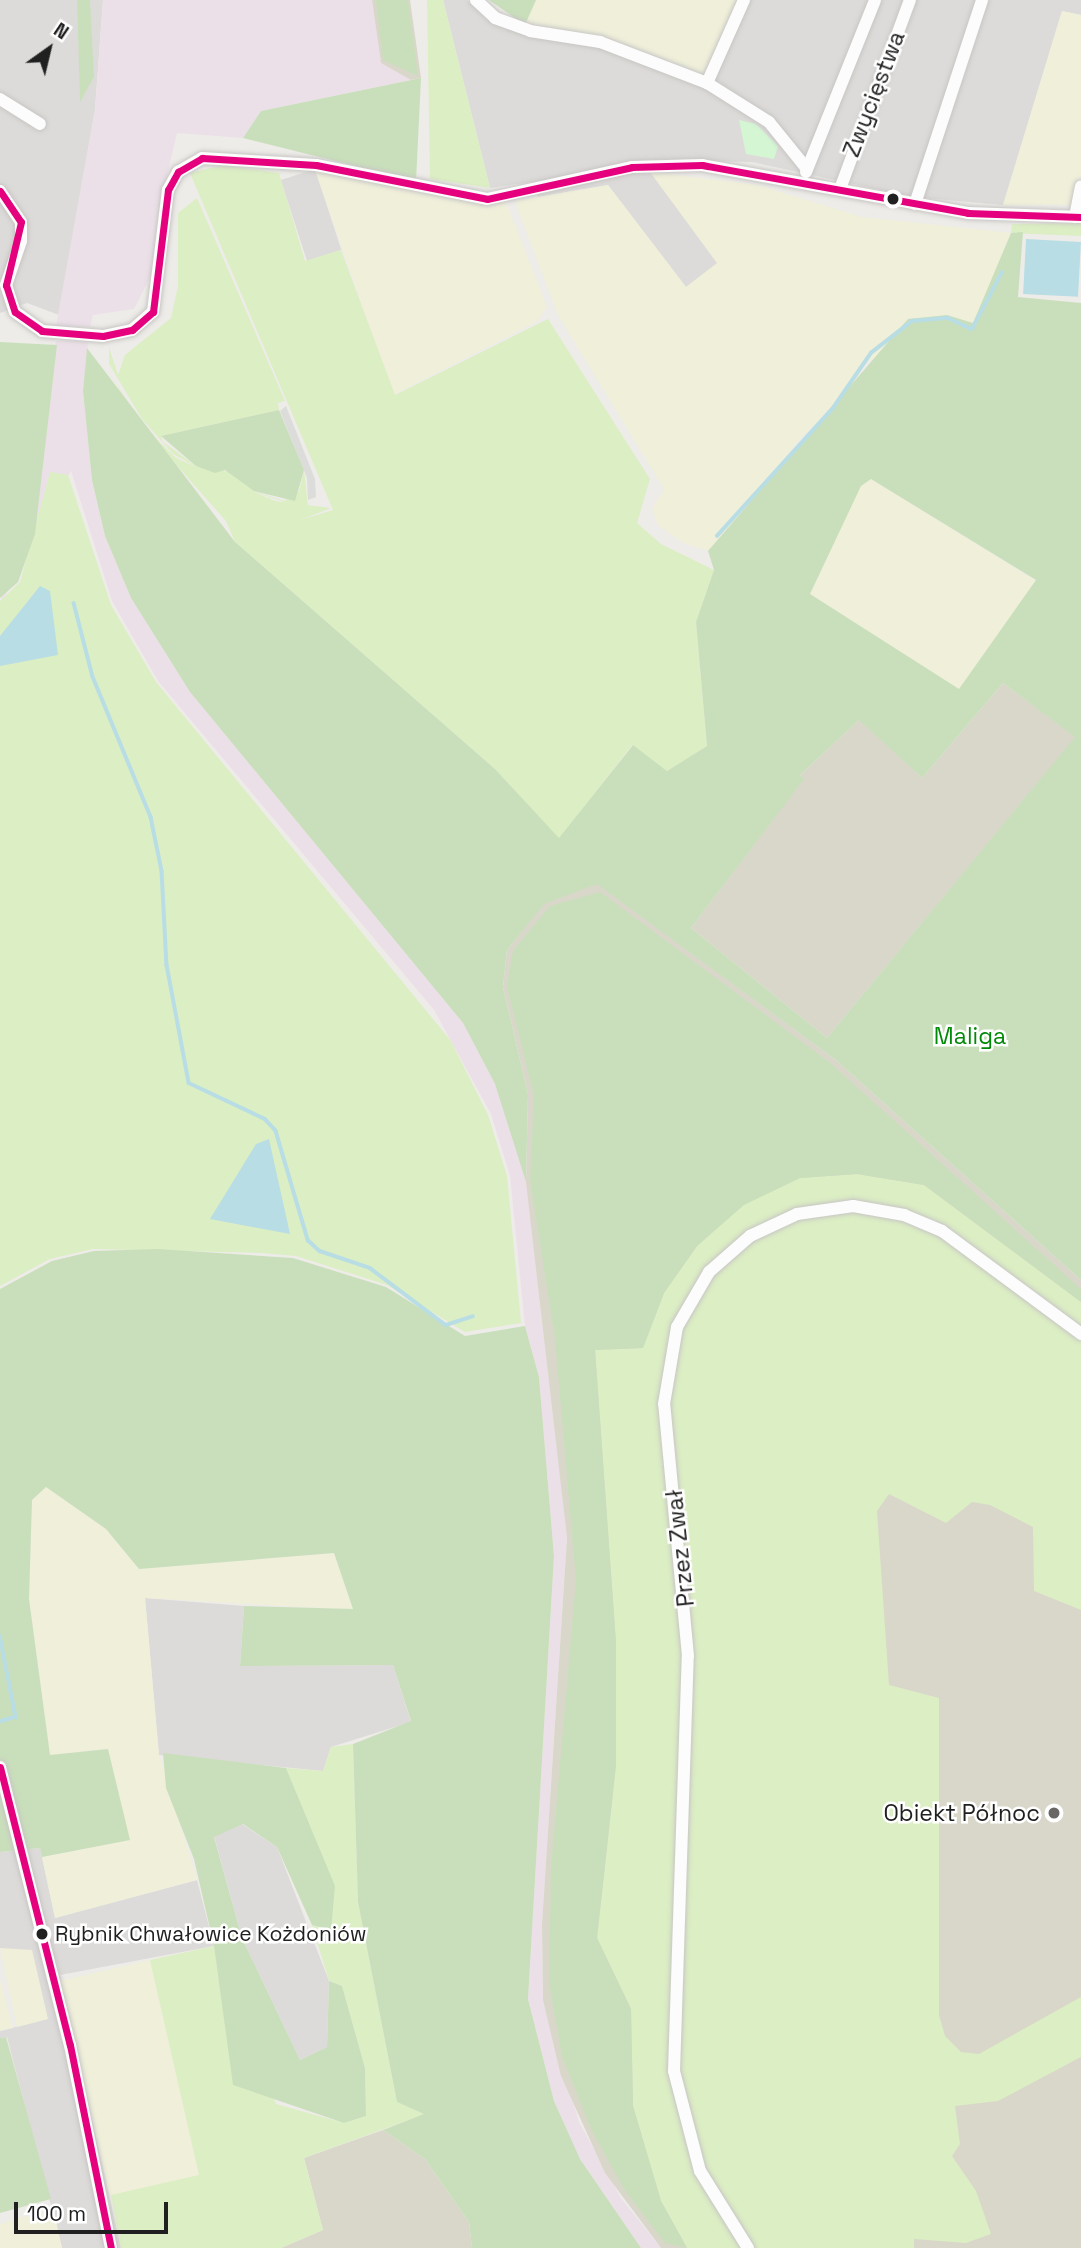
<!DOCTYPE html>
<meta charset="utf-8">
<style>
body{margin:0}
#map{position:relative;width:1081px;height:2248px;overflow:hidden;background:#eeece8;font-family:"Space Grotesk",sans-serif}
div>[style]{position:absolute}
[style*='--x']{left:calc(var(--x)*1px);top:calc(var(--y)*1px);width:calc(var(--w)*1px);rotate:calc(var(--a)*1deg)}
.residential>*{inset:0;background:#dddbd9;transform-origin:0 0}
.industrial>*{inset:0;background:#ece0e8}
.religious>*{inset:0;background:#dcdcda}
.construction>*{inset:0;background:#d9d7c9}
.farmland>*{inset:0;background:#efefda;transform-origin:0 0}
.grass>*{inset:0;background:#dceec4}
.forest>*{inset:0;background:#c9dfbb}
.park>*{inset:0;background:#d4f6d3}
.water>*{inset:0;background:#b8dde4;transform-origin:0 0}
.stream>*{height:3.5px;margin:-1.75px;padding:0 1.75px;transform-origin:1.75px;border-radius:1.75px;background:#b8dde4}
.roads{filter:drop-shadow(0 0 2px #c7c6c4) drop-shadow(0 0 2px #c7c6c4)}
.minor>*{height:12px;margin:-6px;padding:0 6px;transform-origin:6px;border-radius:6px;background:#fcfcfc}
.bus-1>*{height:7px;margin:-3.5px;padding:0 3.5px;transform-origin:3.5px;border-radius:3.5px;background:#e5007d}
.dots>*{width:19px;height:19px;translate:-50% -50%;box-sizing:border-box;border:4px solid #fff;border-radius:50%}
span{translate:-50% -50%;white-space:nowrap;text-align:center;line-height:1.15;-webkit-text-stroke:5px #fff;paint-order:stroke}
.bus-label{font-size:21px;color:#202020}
.left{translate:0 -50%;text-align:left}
.street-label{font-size:23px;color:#202020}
.park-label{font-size:23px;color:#018a07}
.poi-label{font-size:23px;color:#202020}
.right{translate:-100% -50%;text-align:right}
.north{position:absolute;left:14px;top:14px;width:70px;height:70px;-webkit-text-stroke:5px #fff;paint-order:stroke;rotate:34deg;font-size:19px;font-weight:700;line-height:28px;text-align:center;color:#202020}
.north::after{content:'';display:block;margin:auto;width:24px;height:32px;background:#202020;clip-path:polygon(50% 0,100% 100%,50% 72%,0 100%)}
.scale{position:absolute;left:14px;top:2202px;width:154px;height:32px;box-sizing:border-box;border:4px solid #202020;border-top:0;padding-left:9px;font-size:21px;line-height:24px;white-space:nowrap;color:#202020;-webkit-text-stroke:5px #fff;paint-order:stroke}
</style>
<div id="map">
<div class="residential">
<div style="clip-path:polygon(0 0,103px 0,95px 110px,59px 315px,27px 303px,0 313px)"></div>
<div style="clip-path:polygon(443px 0,467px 0,486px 19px,618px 53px,704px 86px,747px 0,1081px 0,1081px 15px,1062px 11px,1003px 205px,914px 197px,752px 162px,642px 160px,718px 264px,686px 287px,608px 185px,538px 197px,531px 182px,490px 188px)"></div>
<div style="left:315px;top:169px;width:85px;height:36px;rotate:72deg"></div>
<div style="clip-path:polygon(145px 1598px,244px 1606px,240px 1666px,393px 1665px,411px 1722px,331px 1747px,323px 1771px,159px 1755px)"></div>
<div style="clip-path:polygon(242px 1824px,277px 1847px,329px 1981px,327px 2047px,300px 2060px,242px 1938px,214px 1836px)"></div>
<div style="clip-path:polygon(40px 1848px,55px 1918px,197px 1880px,214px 1946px,60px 1975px,121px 2248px,62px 2248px,7px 2037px,0 2038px,0 2031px,47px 2019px,13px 1952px,0 1948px,0 1852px)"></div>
</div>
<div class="industrial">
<div style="clip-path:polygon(103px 0,372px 0,381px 62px,411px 80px,261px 111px,243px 138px,177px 133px,158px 214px,155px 268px,134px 309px,93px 315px,90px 327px,56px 326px,95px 110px)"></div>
<div style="clip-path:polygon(56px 341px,88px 341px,83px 391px,92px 480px,105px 536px,131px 598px,190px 692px,463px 1023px,495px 1084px,519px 1152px,531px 1199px,567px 1538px,542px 1924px,543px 2000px,579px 2122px,621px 2198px,661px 2248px,641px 2248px,580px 2159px,554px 2101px,528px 1999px,554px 1556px,539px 1377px,525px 1326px,510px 1176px,491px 1114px,434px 1010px,158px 681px,112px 601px,71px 471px,0 605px)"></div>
</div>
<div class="religious">
<div style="clip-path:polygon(286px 406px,315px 479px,316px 497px,308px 500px,307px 478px,280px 411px)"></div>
</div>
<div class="construction">
<div style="clip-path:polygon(372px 0,410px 0,421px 78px,411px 80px,381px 63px)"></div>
<div style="clip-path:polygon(1003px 683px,1076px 737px,827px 1038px,691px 928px,803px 779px,800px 775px,860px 719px,922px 778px)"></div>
<div style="clip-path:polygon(597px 883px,836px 1060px,1081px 1280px,1081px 2248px,661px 2248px,605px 2173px,561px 2076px,543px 2000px,542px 1924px,567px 1538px,526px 1182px,528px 1094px,503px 987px,507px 950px,543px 904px)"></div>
<div style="clip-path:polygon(383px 2130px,425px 2159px,469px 2222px,472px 2248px,281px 2248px,323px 2230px,304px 2158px)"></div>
</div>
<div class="farmland">
<div style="clip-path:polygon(536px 0,739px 0,704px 74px,610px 40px,525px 25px)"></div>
<div style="clip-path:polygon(1062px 11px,1081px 15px,1081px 174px,1073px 205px,1003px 205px)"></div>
<div style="clip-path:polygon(315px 170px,465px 200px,505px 200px,547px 307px,536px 322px,393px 395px)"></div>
<div style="clip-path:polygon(650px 172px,757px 185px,862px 217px,1011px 233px,973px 323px,947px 315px,864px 364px,837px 407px,804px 434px,708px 551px,683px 543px,658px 525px,652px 509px,664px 489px,558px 315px,515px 201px,608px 185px,686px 287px,717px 263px)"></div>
<div style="clip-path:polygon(871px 479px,1036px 581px,959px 690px,810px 594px,861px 485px)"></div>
<div style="clip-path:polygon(47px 1486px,106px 1529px,140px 1569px,334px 1553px,353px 1610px,145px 1598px,159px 1755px,197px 1880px,55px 1918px,42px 1857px,129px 1840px,108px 1749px,50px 1755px,29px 1599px,32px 1500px)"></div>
<div style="clip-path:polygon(0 1948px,32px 1950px,48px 2019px,17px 2027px)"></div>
<div style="left:150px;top:1960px;width:221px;height:92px;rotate:77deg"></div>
<div style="clip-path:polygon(0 1979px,13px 2028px,0 2031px)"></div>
<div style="clip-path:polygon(53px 2208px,62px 2248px,0 2248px,0 2224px)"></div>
</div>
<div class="grass">
<div style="clip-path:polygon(427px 0,443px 0,490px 188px,430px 179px)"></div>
<div style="clip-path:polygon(224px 165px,279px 173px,305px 261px,341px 250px,395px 395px,548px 319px,650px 479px,637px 523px,661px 544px,714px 570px,696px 622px,707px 746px,667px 771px,632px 745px,559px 839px,495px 769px,235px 542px,226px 521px,142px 426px,106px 368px,145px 428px,176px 458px,275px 501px,331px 508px,300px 520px,333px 510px,190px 173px)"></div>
<div style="clip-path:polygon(197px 198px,285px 401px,278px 403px,279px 410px,161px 436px,163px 442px,196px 466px,235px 473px,255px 491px,284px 501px,299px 491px,304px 470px,308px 506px,284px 502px,222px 481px,173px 454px,142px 419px,109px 364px,109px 347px,118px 375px,125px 355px,171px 318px,178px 286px,178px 213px)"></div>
<div style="clip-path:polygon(1081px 223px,1081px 236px,1011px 233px,1012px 224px)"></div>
<div style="clip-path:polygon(50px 472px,68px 475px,111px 605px,156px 682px,451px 1041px,488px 1115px,507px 1176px,521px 1323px,465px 1332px,387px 1285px,296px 1256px,262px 1253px,93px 1249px,50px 1259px,0 1286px,0 601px,20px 582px)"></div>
<div style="clip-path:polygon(857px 1174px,924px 1185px,1081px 1302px,1081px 1610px,1034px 1591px,1033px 1527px,990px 1505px,972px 1502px,946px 1523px,889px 1494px,877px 1511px,889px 1685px,939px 1698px,939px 2015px,945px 2036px,961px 2052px,979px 2054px,1081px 1997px,1081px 2057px,998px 2101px,955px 2106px,960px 2144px,952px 2156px,976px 2191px,991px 2234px,966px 2243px,914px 2239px,914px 2248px,687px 2248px,661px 2201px,633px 2106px,631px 2009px,597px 1938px,616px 1765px,616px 1643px,595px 1350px,643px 1348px,664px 1293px,697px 1246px,743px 1205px,800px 1178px)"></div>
<div style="clip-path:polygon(353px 1744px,358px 1902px,397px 2102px,425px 2114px,304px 2158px,323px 2230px,281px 2248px,121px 2248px,111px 2195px,199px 2175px,150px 1960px,214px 1946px,219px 1982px,276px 2104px,344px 2123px,366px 2116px,365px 2068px,342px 1986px,329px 1981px,312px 1925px,331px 1930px,305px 1815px,286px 1768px,323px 1771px,331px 1747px)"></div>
</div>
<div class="forest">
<div style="clip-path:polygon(77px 0,90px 0,94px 77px,80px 102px)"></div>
<div style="clip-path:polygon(376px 0,408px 0,418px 76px,383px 60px)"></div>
<div style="clip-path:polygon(489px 0,536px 0,525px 25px)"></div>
<div style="clip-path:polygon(421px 78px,416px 181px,243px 138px,261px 111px)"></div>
<div style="clip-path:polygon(evenodd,1023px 232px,1018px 297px,1081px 303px,1081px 1280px,836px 1060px,597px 884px,544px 904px,507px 950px,503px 987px,528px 1094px,526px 1182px,495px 1084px,463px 1023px,190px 692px,131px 598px,105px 536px,92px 480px,83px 391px,87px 348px,235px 542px,495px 769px,559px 838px,633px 745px,667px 771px,707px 746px,696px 622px,714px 570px,708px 551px,908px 319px,947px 315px,973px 323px,1011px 233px,1023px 232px,871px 479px,1036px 580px,959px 689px,810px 594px,861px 486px,871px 479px,1023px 232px,1003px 683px,1075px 737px,827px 1038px,691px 928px,804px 779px,800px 775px,859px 720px,922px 778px,1003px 683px)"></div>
<div style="clip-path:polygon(0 342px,57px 345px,35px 534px,18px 582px,0 598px)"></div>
<div style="clip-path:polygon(279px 410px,304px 470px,295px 501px,254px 491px,225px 470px,215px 473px,196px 466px,161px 436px)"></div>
<div style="clip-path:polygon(600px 892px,829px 1062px,1081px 1289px,1081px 1302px,924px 1185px,857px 1174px,800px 1178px,744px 1205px,697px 1246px,664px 1293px,643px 1348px,595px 1350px,616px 1643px,616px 1765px,597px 1938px,631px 2009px,633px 2106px,661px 2201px,687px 2248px,665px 2243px,624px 2189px,591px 2129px,562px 2056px,549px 1983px,551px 1868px,576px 1580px,555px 1339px,530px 1179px,534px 1096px,507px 987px,513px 951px,550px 906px)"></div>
<div style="clip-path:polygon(158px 1249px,293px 1258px,386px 1287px,465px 1336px,525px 1326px,539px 1377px,554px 1556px,528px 1999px,554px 2101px,580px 2159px,641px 2248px,472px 2248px,469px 2222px,425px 2159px,383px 2130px,424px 2114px,397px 2102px,358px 1902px,353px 1744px,411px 1721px,393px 1665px,240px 1666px,244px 1606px,353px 1609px,334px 1553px,139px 1569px,106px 1529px,46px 1487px,32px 1500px,29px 1599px,50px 1755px,108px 1749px,130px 1840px,42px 1857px,40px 1848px,0 1852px,0 1289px,52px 1261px,94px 1251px)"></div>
<div style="clip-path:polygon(163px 1753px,286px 1768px,335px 1886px,331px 1930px,312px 1925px,277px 1847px,243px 1824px,214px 1837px,242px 1938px,300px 2060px,327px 2047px,329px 1981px,342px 1986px,365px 2068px,366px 2116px,344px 2123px,233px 2085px,214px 1946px,194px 1859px,166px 1788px)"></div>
<div style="clip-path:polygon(6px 2037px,51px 2199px,0 2213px,0 2038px)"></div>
</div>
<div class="park">
<div style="clip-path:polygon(739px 120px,756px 124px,778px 146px,774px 159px,746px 154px)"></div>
</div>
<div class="water">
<div style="left:1026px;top:239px;width:55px;height:55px;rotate:3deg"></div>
<div style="clip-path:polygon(40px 586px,50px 591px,58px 655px,0 666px,0 636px)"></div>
<div style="clip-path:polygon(269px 1139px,290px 1234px,210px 1219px,256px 1144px)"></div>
</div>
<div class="stream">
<div style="--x:717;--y:536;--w:173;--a:-47.8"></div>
<div style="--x:833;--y:408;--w:67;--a:-55.4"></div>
<div style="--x:871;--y:353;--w:52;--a:-38"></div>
<div style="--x:912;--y:321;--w:36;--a:-5"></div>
<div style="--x:948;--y:318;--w:26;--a:25"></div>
<div style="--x:972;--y:329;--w:64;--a:-62.2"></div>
<div style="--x:74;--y:603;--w:76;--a:75.6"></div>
<div style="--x:93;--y:677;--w:152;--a:67.5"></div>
<div style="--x:151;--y:817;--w:55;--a:78.5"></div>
<div style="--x:162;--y:871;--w:94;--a:87"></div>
<div style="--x:167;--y:965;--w:120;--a:79.4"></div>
<div style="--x:189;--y:1083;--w:84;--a:25.3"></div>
<div style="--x:265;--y:1119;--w:16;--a:47"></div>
<div style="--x:276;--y:1131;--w:114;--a:73.6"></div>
<div style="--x:308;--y:1240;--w:16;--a:43"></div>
<div style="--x:320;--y:1251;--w:53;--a:18.8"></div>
<div style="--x:370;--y:1268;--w:95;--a:36.9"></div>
<div style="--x:446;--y:1325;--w:28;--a:-18"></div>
<div style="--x:0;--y:1636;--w:83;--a:78.8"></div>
<div style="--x:16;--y:1717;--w:17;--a:163"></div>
</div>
<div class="roads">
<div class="minor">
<div style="--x:476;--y:0;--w:26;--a:43"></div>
<div style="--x:495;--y:18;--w:37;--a:20"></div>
<div style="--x:530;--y:31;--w:71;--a:8.9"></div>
<div style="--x:600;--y:42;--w:115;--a:21"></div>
<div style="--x:744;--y:0;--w:91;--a:114"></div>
<div style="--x:707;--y:83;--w:73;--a:32.2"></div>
<div style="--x:769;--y:122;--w:60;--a:51"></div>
<div style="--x:0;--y:99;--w:47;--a:32"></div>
<div style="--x:806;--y:172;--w:185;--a:-68.1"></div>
<div style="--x:840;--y:189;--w:202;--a:-69.7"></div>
<div style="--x:0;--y:191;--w:37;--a:56"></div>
<div style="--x:21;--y:222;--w:19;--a:90"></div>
<div style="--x:21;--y:241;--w:46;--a:108.8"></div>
<div style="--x:6;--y:285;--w:28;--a:72"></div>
<div style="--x:15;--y:312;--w:33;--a:35"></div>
<div style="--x:42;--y:331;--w:61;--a:4.7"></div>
<div style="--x:103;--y:336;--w:30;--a:-12"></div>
<div style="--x:132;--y:330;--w:28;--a:-41"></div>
<div style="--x:153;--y:312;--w:123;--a:-83"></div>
<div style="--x:168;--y:190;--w:21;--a:-61"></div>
<div style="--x:178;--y:172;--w:28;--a:-30"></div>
<div style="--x:202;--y:158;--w:114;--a:3.5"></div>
<div style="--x:316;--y:165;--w:174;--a:11.2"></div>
<div style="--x:487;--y:199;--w:148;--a:-12.4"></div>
<div style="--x:632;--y:167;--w:70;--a:-1.6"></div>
<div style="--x:702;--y:165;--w:270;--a:10.2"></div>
<div style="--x:968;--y:213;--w:113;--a:2"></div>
<div style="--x:915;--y:204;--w:215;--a:-71.8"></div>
<div style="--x:1075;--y:217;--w:31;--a:-79"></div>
<div style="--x:0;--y:1767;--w:287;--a:75.9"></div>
<div style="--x:70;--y:2045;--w:207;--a:78.6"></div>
<div style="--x:748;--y:2248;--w:91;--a:-121.9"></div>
<div style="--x:700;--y:2171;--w:103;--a:-104.6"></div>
<div style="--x:674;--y:2071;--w:415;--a:-88.1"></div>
<div style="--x:688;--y:1656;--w:253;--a:-95.4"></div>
<div style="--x:664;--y:1404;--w:78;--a:-80.4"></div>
<div style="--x:677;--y:1327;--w:64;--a:-59.8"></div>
<div style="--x:709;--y:1272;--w:55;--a:-41.3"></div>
<div style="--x:750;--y:1236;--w:52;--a:-25.1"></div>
<div style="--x:797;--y:1214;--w:57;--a:-8.1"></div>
<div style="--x:853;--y:1206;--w:52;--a:10"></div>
<div style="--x:904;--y:1215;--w:41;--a:22.8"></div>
<div style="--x:942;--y:1231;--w:173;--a:36.5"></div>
</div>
</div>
<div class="bus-1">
<div style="--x:0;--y:191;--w:37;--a:56"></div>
<div style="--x:21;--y:222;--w:65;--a:103.4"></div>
<div style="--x:6;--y:285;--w:28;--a:72"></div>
<div style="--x:15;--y:312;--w:33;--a:35"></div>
<div style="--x:42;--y:331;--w:61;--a:4.7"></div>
<div style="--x:103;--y:336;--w:30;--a:-12"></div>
<div style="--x:132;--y:330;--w:28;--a:-41"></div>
<div style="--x:153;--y:312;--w:123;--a:-83"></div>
<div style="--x:168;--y:190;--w:21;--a:-61"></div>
<div style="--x:178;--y:172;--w:28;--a:-30"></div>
<div style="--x:202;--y:158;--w:114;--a:3.5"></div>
<div style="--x:316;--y:165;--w:174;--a:11.2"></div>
<div style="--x:487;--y:199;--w:148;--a:-12.4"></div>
<div style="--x:632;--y:167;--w:70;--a:-1.6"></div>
<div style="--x:702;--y:165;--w:270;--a:10.2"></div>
<div style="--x:968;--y:213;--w:113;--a:2"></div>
<div style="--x:0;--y:1767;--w:287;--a:75.9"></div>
<div style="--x:70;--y:2045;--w:207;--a:78.6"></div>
</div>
<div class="dots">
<div style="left:893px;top:199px;background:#202020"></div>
<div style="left:1054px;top:1813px;background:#686766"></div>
<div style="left:42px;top:1934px;background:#202020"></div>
</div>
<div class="bus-label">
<span class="left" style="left:55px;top:1934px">Rybnik Chwałowice Kożdoniów</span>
</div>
<div class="street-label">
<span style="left:874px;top:94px;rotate:-69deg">Zwycięstwa</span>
<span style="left:680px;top:1548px;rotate:-96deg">Przez Zwał</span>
</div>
<div class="park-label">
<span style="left:970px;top:1036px">Maliga</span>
</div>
<div class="poi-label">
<span class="right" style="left:1040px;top:1813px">Obiekt Północ</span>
</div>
<div class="north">N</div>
<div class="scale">100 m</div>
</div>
